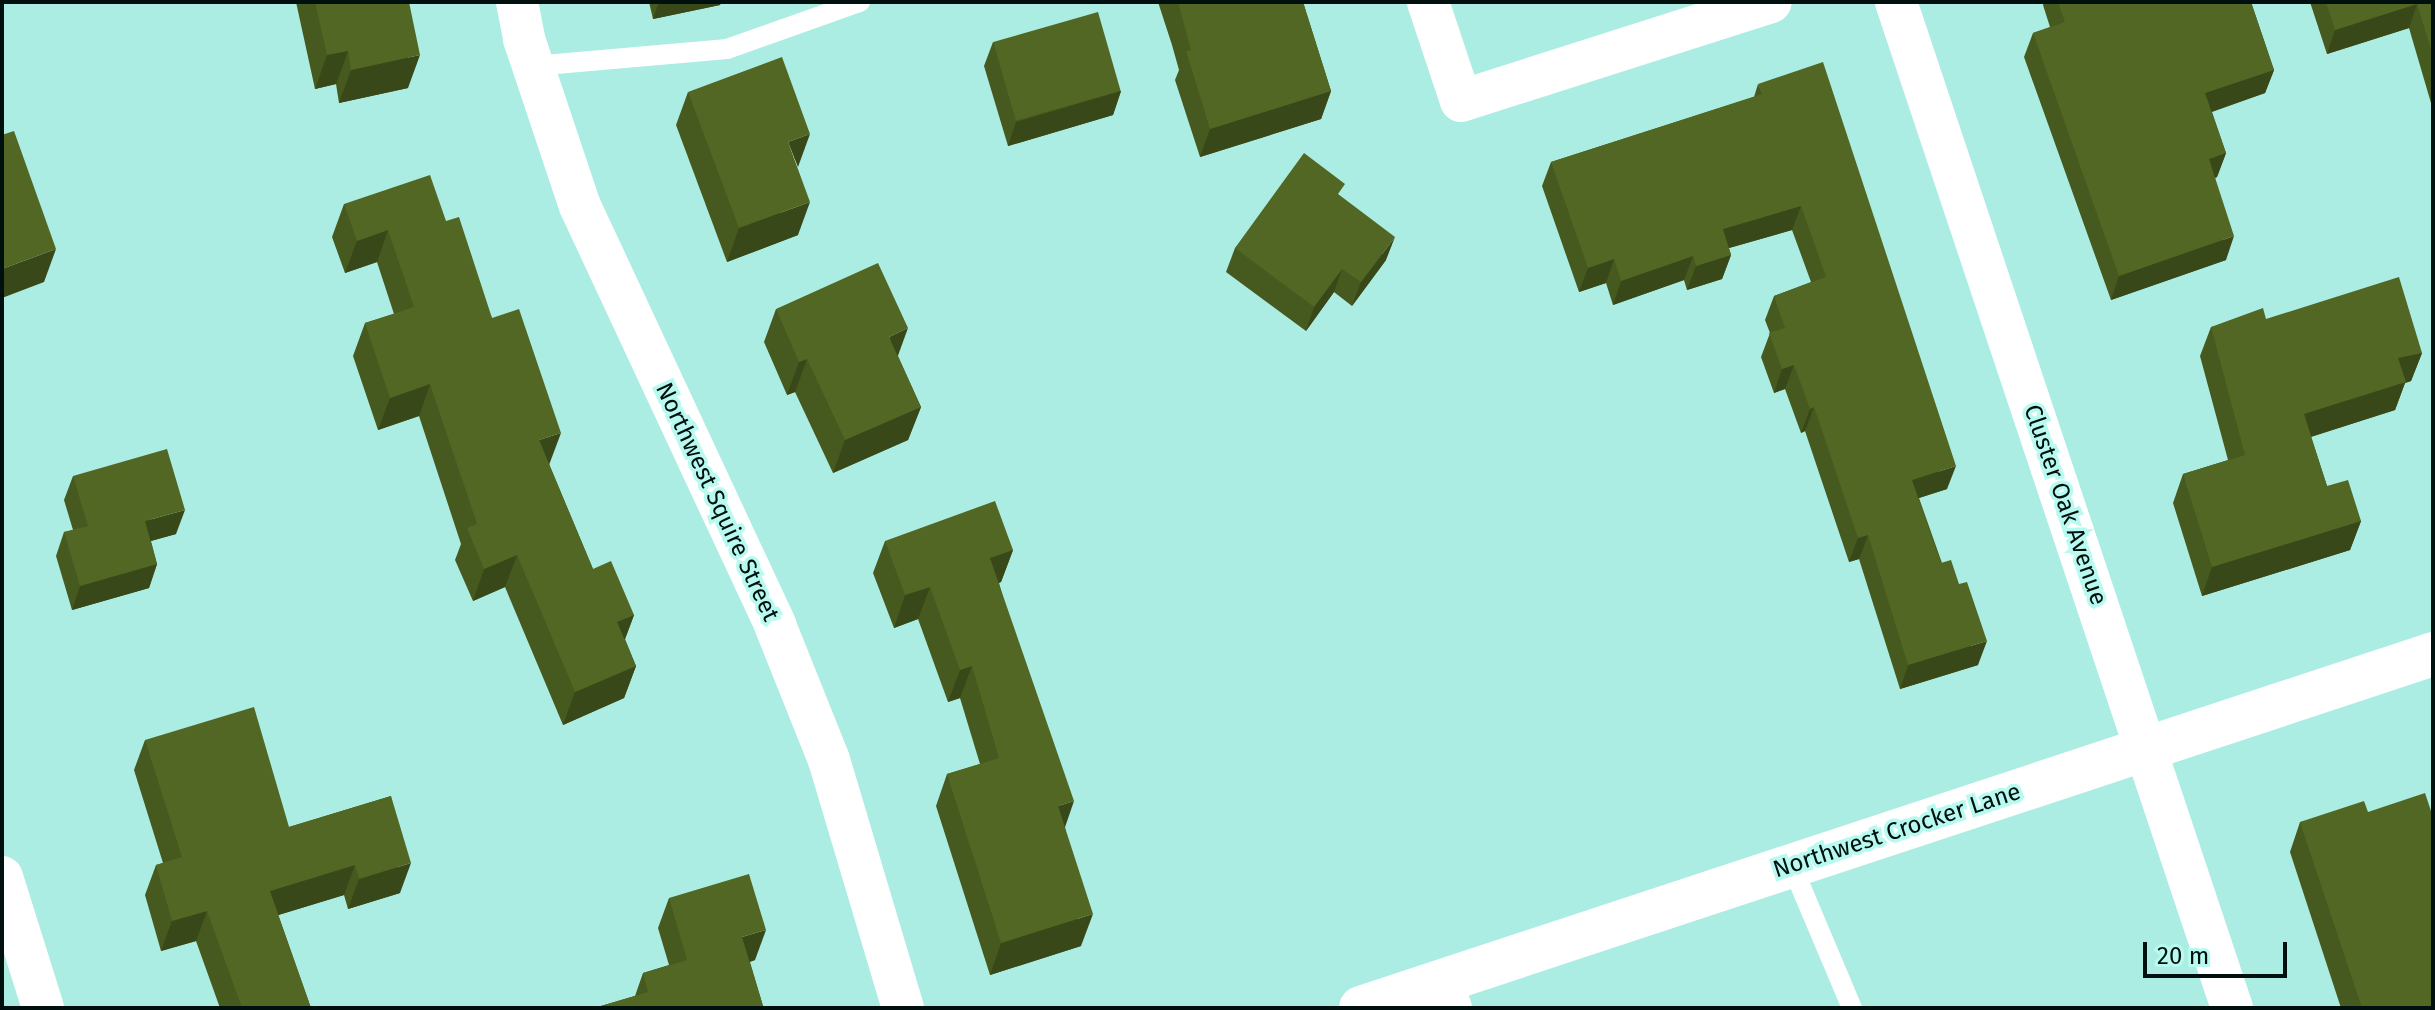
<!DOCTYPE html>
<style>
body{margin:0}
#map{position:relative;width:2435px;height:1010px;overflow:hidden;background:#abece3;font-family:"Fira Sans",sans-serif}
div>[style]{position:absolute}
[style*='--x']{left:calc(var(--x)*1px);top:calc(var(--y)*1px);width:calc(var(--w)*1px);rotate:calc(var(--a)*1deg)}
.lane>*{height:20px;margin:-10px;padding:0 10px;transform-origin:10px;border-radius:10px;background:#fff}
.street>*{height:42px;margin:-21px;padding:0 21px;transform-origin:21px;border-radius:21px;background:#fff}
.secondary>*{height:44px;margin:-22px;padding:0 22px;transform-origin:22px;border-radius:22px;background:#fff}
.wall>*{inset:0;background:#46591e}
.shaded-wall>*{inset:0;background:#394818}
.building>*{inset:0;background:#516723;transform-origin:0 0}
span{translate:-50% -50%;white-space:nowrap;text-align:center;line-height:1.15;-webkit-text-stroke:7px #b8faf0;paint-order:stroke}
.street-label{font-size:24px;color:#00100e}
.frame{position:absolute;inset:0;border:4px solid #00100e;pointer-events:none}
.scale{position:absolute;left:2143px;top:942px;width:144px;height:36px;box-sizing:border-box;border:4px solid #00100e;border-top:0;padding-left:10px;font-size:24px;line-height:28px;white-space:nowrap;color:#00100e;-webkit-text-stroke:6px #b8faf0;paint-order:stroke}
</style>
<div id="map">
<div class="lane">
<div style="--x:533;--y:66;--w:195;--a:-5"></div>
<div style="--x:727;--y:49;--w:141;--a:-19.5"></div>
<div style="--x:1792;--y:866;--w:154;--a:67.1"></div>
</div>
<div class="street">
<div style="--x:517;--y:2;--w:38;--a:79"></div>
<div style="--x:524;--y:39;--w:176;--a:71.5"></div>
<div style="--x:580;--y:206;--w:462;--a:65"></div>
<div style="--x:775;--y:625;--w:145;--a:68.2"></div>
<div style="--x:829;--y:760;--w:259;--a:73.4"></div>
<div style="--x:1428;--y:2;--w:104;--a:71.6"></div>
<div style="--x:1461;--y:101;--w:325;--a:-17.7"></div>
<div style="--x:1896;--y:2;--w:1061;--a:71.53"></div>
<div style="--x:2;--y:877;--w:137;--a:72.6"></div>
<div style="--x:1441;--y:982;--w:28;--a:69"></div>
</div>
<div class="secondary">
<div style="--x:1361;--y:1008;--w:1129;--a:-18.27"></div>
</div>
<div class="wall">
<div style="clip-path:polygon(296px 2px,409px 2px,408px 88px,339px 103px,336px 84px,315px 89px)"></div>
<div style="clip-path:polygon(649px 2px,721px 2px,720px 5px,653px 19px)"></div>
<div style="clip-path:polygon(1158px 2px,1303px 2px,1331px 91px,1321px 119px,1200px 157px,1175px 80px,1179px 70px,1172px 45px)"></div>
<div style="clip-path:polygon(2044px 2px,2251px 2px,2274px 70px,2265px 93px,2212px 112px,2226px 153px,2217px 177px,2215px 178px,2226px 260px,2111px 300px,2024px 57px,2033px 33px,2050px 27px,2043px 5px)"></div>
<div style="clip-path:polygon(2310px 2px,2433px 2px,2433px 103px,2431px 103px,2409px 28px,2327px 54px)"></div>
<div style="clip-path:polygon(993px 42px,1121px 91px,1113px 115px,1008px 146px,984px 66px)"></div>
<div style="clip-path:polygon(1758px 84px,1947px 489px,1919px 498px,1978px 665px,1900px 689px,1859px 559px,1849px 562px,1805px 431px,1801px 433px,1785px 389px,1774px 393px,1761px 357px,1770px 333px,1765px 320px,1774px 296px,1811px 282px,1792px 230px,1729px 248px,1731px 255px,1722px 279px,1687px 290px,1684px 280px,1613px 305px,1606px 283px,1579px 292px,1542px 186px,1551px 162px,1754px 97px)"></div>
<div style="clip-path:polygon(688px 92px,798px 235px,727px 262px,676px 125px)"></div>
<div style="clip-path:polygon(1341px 197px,1386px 260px,1352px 306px,1334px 292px,1306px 331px,1226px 272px,1235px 248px)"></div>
<div style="clip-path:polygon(344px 204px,446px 221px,492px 318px,549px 464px,593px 569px,634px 615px,625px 639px,636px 666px,624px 698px,563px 725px,505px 587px,473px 601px,455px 560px,461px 544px,419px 416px,378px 430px,353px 356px,365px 323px,394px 314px,377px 262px,345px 273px,332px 237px)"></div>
<div style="clip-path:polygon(776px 309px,898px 356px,921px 407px,908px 440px,833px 473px,795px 392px,787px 395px,764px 342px)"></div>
<div style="clip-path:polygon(2266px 319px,2422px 353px,2411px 381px,2405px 383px,2395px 410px,2311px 437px,2327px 486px,2361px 521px,2350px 550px,2202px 596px,2173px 503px,2183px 474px,2228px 460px,2200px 356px,2211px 327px)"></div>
<div style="clip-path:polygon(73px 476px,176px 534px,151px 541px,157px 564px,149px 588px,72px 610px,56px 556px,64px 532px,73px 530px,64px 500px)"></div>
<div style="clip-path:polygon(885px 541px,1013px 550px,1001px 582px,999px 583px,1065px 827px,1081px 946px,990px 975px,936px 806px,947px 774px,980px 764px,960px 698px,948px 702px,918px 619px,894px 628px,873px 573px)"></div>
<div style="clip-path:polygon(145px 740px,289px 827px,391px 796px,400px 893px,348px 909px,344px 895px,278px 915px,311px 1008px,220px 1008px,196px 941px,161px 951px,145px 895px,156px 865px,163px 863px,134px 770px)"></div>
<div style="clip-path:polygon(2368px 812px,2433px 1008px,2341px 1008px,2290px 852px,2300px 822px)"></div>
<div style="clip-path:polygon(669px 898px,755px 960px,750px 962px,763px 1006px,762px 1008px,594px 1008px,635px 996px,643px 973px,669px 965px,658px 928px)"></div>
</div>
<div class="shaded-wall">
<div style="clip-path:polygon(659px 2px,721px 2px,720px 5px,653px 19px)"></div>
<div style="clip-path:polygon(2417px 4px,2409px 28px,2327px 54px,2335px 30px)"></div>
<div style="clip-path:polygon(348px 51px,336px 84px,315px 89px,327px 55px)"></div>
<div style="clip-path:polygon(420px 55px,408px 88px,339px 103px,351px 70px)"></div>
<div style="clip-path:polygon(2274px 70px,2265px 93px,2196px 117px,2205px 93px)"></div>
<div style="clip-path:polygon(1121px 91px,1113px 115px,1008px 146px,1016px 122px)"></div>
<div style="clip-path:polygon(1331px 91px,1321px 119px,1200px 157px,1210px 129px)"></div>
<div style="clip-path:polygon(810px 134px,798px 167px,788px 142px)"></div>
<div style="clip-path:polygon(2226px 153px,2217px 177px,2200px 183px,2209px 159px)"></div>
<div style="clip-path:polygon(810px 202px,798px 235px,727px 262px,739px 228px)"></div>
<div style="clip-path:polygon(1801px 206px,1792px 230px,1715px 252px,1723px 229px)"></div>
<div style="clip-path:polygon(388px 230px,377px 262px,345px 273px,357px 241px)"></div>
<div style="clip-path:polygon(2234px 236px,2226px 260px,2111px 300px,2119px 276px)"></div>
<div style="clip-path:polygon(1395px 237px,1386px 260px,1352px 306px,1361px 282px)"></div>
<div style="clip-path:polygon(56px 249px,44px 282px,2px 298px,2px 269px)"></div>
<div style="clip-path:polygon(1731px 255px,1722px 279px,1687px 290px,1696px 266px)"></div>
<div style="clip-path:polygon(1693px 256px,1684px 280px,1613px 305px,1621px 281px)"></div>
<div style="clip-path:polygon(1614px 259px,1606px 283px,1579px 292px,1588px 268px)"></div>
<div style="clip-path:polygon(1342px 269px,1334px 292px,1306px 331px,1314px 307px)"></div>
<div style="clip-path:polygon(908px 328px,896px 361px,889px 337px)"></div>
<div style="clip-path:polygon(2422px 353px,2411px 381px,2405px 383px,2395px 410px,2294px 442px,2304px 414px,2398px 358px)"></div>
<div style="clip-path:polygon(807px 359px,795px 392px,787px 395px,799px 362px)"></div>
<div style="clip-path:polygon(1794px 365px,1785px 389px,1774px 393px,1782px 369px)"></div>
<div style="clip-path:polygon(430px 384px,419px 416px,378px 430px,390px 398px)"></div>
<div style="clip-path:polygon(921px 407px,908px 440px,833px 473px,845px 440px)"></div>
<div style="clip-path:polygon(1814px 407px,1805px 431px,1801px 433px,1810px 409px)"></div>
<div style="clip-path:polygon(561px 433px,549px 465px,539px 440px)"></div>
<div style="clip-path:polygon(1956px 466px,1947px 489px,1903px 503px,1912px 480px)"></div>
<div style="clip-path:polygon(185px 510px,176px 534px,136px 545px,145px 521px)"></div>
<div style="clip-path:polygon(2361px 521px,2350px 550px,2202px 596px,2212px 567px)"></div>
<div style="clip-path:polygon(1868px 535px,1859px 559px,1849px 562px,1858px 538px)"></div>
<div style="clip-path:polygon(1013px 550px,1001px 582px,979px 590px,990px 558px)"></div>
<div style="clip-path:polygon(517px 555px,505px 587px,473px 601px,484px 569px)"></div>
<div style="clip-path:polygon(157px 564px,149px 588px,72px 610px,80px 586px)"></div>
<div style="clip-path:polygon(930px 587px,918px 619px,894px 628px,905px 595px)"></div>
<div style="clip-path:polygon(634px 615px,622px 647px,617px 622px)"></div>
<div style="clip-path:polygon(1987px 641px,1978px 665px,1900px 689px,1908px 665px)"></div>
<div style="clip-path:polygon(636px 666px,624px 698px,563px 725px,575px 692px)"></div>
<div style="clip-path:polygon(972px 666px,960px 698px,948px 702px,960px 670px)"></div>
<div style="clip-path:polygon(1074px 801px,1063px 833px,1058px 806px)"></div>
<div style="clip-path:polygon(411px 863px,400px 893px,348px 909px,359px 879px)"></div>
<div style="clip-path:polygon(355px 865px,344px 895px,259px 921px,270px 891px)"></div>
<div style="clip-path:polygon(207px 911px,196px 941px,161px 951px,172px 921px)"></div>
<div style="clip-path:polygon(1093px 914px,1081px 946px,990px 975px,1001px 943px)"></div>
<div style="clip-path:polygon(766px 930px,755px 960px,732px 967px,742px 937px)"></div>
</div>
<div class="building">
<div style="clip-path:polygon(315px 2px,409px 2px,420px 55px,351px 70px,348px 51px,327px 55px)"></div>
<div style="clip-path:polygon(1178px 2px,1303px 2px,1331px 91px,1210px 129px,1186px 51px,1191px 50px)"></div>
<div style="clip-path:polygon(2058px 2px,2251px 2px,2274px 70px,2205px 93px,2226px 153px,2209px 159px,2234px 236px,2119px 276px,2033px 33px,2065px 22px)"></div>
<div style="clip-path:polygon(2326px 2px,2433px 2px,2433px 56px,2417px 4px,2335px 30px)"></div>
<div style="left:1098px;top:12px;width:82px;height:109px;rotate:74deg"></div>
<div style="clip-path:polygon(782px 57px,810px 134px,788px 142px,810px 202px,739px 228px,688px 92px)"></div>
<div style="clip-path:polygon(1823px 62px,1956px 466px,1912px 480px,1941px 563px,1951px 560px,1959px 584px,1967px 582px,1987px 641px,1908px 665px,1868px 535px,1858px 538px,1814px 407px,1810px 409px,1794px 365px,1782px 369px,1769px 333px,1785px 328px,1774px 296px,1826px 277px,1801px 206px,1723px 229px,1731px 255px,1696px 266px,1693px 256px,1621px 281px,1614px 259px,1588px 268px,1551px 162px,1762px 94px,1758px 84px)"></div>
<div style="clip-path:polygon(14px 131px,56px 249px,2px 269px,2px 135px)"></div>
<div style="clip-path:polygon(1304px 153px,1345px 184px,1338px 194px,1395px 237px,1361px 282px,1342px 269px,1314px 307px,1235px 248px)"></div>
<div style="clip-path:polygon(430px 175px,446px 221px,459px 217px,492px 318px,519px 309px,561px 433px,539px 440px,593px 569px,611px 561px,634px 615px,617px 622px,636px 666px,575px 692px,517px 555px,484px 569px,467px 528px,477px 524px,430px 384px,390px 398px,365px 323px,414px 307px,388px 230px,357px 241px,344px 204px)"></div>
<div style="clip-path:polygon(878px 263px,908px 328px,889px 337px,921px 407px,845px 440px,807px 359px,799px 362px,776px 309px)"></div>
<div style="clip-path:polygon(2399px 277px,2422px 353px,2398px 358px,2406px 382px,2304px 414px,2327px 486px,2348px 480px,2361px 521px,2212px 567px,2183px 474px,2245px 455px,2211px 327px,2263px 308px,2266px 319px)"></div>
<div style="clip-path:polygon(167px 449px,185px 510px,145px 521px,157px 564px,80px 586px,64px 532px,88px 526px,73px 476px)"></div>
<div style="clip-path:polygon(995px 501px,1013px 550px,990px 558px,1074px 801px,1058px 806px,1093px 914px,1001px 943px,947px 774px,999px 758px,972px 666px,960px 670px,930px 587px,905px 595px,885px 541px)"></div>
<div style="clip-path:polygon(254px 707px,289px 827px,391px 796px,411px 863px,359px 879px,355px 865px,270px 891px,311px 1008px,242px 1008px,207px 911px,172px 921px,156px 865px,182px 857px,145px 740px)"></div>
<div style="clip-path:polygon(2425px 793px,2433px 817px,2433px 1008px,2362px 1008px,2300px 822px,2364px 801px,2368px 812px)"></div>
<div style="clip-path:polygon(749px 874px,766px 930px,742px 937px,763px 1006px,756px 1008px,594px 1008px,648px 992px,643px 973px,687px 960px,669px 898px)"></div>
</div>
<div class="street-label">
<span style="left:717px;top:502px;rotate:65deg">Northwest Squire Street</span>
<span style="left:2065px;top:505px;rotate:71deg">Cluster Oak Avenue</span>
<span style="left:1897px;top:831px;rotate:-18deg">Northwest Crocker Lane</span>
</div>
<div class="frame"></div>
<div class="scale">20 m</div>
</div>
